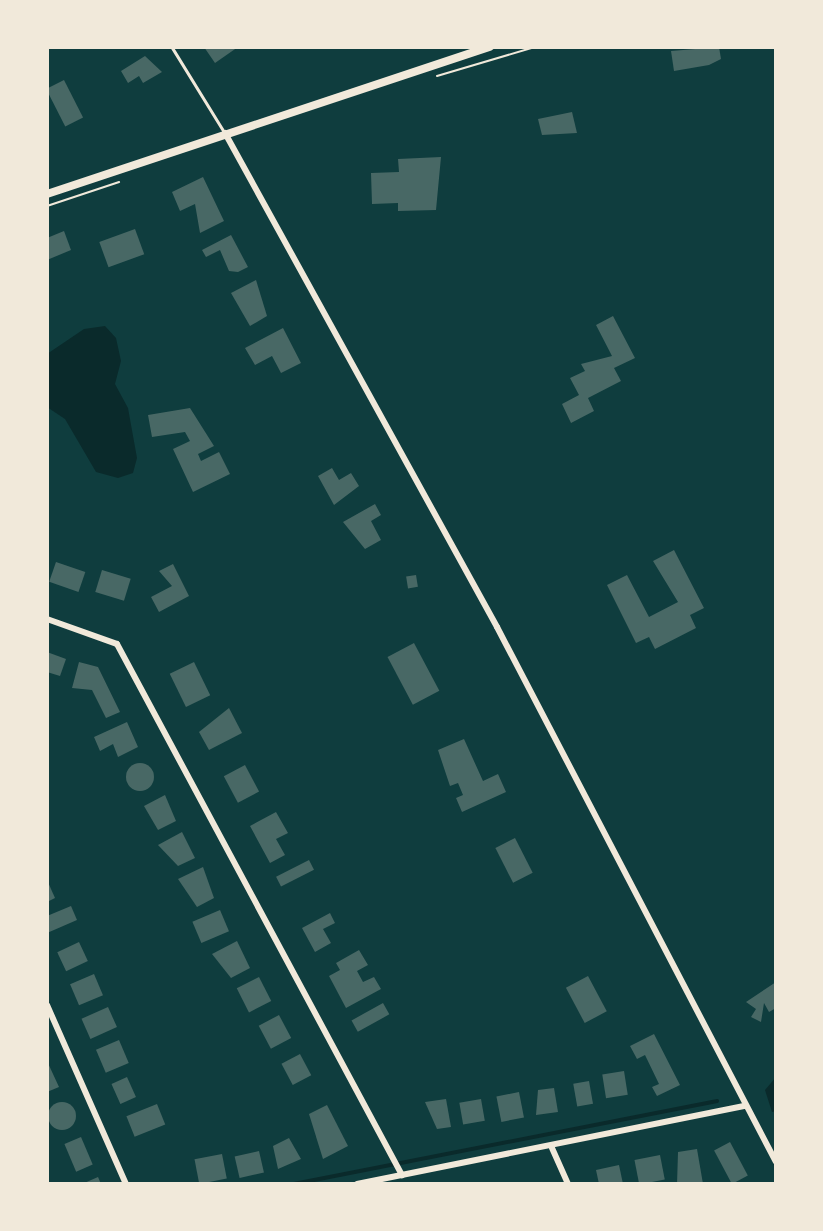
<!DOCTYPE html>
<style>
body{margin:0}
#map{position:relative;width:823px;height:1231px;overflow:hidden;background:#0f3d3e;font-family:Manrope,sans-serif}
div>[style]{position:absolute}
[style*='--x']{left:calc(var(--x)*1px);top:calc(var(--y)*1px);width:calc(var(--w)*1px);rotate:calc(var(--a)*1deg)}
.water>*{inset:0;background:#0a2a2b}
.stream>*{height:3.5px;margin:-1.75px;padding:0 1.75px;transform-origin:1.75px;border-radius:1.75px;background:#0a2a2b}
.building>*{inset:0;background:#486865;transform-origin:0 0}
.round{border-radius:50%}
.path>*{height:2px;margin:-1px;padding:0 1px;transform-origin:1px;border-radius:1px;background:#f1e9da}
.service>*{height:2.5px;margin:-1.25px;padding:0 1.25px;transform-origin:1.25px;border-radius:1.25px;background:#f1e9da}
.minor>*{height:6px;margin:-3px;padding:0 3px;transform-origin:3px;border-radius:3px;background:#f1e9da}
.tertiary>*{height:8px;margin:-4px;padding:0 4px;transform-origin:4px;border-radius:4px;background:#f1e9da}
span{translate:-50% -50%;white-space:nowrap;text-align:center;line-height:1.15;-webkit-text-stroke:7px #f1e9da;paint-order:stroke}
.frame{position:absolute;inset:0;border:49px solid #f1e9da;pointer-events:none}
</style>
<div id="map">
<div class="water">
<div style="clip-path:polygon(105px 326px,116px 338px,121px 361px,115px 384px,128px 408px,137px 458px,133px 473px,118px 478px,96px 472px,65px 419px,47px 407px,47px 354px,84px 329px)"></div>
<div style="clip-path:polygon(776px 1077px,776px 1111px,772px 1112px,765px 1090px)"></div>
</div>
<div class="stream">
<div style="--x:294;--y:1184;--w:431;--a:-11.1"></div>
</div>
<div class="building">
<div style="clip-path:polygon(204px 47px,238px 47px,215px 63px)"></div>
<div style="clip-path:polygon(719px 47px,721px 59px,709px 65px,674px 71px,671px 51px)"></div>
<div style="clip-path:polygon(145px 56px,162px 72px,143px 83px,139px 76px,128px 83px,121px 71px)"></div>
<div style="left:64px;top:80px;width:42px;height:20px;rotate:63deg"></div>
<div style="clip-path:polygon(572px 112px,577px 133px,542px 135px,538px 119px)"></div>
<div style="clip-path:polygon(441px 157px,436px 210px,398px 211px,398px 203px,372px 204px,371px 173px,399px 172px,398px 159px)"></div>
<div style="clip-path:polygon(203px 177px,224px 221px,200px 233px,195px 204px,180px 211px,172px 192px)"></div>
<div style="left:135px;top:229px;width:27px;height:38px;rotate:70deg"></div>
<div style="clip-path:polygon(64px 231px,71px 250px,47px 260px,47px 238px)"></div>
<div style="clip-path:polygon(231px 235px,248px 267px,238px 272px,229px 271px,220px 250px,206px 257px,202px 250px)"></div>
<div style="clip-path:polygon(256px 280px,267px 316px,250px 326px,231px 293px)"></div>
<div style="clip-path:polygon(613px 316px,635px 358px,614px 368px,621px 381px,588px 398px,594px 411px,571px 423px,562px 404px,579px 395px,570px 378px,585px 371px,581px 364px,612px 356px,596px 325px)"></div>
<div style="clip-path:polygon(283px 328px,301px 363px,281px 373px,272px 356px,255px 365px,245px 348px)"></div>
<div style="clip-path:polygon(190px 408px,214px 446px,198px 454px,201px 461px,219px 452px,230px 474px,193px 492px,173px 449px,190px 441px,185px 432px,152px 437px,148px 415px)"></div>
<div style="clip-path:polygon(332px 468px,339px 480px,351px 473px,359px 486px,334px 505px,318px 476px)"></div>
<div style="clip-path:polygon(375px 504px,381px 515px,371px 521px,381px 540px,365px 549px,343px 522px)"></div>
<div style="clip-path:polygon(674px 550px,704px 608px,690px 615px,696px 628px,655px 649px,649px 637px,636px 643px,607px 585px,627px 575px,649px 617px,678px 602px,653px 561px)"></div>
<div style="left:56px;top:562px;width:31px;height:21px;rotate:19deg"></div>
<div style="clip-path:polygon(173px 564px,189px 596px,159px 612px,151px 597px,172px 586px,159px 571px)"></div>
<div style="left:102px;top:570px;width:30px;height:23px;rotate:17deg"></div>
<div style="left:416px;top:575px;width:12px;height:10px;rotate:81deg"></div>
<div style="left:414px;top:643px;width:54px;height:30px;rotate:62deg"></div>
<div style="clip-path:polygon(47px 652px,66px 659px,60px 676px,47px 672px)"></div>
<div style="clip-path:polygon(79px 662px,98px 667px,120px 712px,106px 718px,92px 690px,72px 688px)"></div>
<div style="left:194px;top:662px;width:37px;height:27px;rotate:64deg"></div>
<div style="clip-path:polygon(229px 708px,242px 733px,209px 750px,199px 732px)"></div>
<div style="clip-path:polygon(127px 722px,138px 747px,118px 757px,113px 744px,100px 751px,94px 737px)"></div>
<div style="clip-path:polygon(464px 739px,483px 781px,498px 774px,506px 792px,462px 812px,456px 798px,463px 795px,458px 783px,450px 786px,438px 750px)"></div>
<div class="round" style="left:126px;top:763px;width:28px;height:28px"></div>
<div style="left:245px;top:765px;width:30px;height:24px;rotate:62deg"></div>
<div style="clip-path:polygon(165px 795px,176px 821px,158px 830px,144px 806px)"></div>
<div style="clip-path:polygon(276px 812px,288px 833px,276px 839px,285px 855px,270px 863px,250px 826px)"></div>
<div style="clip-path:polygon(182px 832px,195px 858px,178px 866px,158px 845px)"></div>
<div style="left:515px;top:838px;width:39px;height:22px;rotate:63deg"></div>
<div style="left:309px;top:860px;width:11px;height:37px;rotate:63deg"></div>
<div style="clip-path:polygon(203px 867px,214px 898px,197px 907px,178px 879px)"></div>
<div style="clip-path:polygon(47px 880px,55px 898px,47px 902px)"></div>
<div style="clip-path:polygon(71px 906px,77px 920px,47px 933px,47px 916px)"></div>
<div style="left:220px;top:910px;width:23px;height:30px;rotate:67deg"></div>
<div style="clip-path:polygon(330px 913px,335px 923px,323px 929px,331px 943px,315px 952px,302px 928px)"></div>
<div style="clip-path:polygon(237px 941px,250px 968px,231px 978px,212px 954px)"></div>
<div style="left:79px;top:942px;width:21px;height:24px;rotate:65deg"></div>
<div style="clip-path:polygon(359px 950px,368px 965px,357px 971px,363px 982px,374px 977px,381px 989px,346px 1008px,329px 976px,340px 970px,336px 963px)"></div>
<div style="left:94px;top:974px;width:23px;height:26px;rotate:67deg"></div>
<div style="left:588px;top:976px;width:40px;height:25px;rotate:62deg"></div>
<div style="left:259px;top:977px;width:27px;height:25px;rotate:63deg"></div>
<div style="clip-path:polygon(776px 982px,776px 1008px,769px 1012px,764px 1003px,761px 1022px,751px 1017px,756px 1009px,746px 1002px)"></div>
<div style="left:383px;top:1003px;width:13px;height:36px;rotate:61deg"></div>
<div style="left:108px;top:1007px;width:22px;height:29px;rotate:66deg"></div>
<div style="left:279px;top:1015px;width:26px;height:23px;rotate:62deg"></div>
<div style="clip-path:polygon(654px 1034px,680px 1085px,657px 1096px,652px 1087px,659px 1084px,645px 1055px,637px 1059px,630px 1046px)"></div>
<div style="left:119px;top:1040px;width:25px;height:25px;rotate:67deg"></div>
<div style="left:300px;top:1054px;width:24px;height:21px;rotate:62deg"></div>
<div style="clip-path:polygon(47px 1061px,59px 1087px,47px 1092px)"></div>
<div style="left:624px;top:1071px;width:24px;height:22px;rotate:81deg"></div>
<div style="left:127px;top:1077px;width:22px;height:17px;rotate:66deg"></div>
<div style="left:589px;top:1081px;width:23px;height:16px;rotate:80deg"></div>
<div style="clip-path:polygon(554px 1088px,558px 1112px,536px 1115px,538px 1090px)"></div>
<div style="left:519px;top:1092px;width:26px;height:23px;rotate:79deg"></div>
<div style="clip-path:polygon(446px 1099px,451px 1127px,437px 1129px,425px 1102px)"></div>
<div style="left:481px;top:1099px;width:22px;height:22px;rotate:80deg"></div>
<div class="round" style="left:48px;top:1102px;width:28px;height:28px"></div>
<div style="left:157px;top:1104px;width:22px;height:33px;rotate:68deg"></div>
<div style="clip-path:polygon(327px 1105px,348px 1146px,323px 1159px,309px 1114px)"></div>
<div style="left:81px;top:1137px;width:30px;height:18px;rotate:67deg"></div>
<div style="clip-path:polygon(289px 1138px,301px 1159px,278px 1169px,273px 1146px)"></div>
<div style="left:730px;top:1142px;width:38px;height:18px;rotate:62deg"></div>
<div style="clip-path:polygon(697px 1149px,703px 1184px,677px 1184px,678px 1152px)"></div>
<div style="left:259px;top:1151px;width:22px;height:25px;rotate:77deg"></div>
<div style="left:222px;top:1154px;width:25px;height:28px;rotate:79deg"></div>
<div style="left:660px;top:1155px;width:25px;height:26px;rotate:79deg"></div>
<div style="clip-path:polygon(619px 1165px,623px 1184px,599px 1184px,596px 1170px)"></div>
<div style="clip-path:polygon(98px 1177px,101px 1184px,82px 1184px)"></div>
</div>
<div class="path">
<div style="--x:437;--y:76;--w:102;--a:-16.5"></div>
<div style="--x:47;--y:206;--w:76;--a:-18.4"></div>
</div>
<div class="service">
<div style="--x:172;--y:47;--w:101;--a:58.4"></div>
</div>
<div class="minor">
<div style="--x:225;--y:133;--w:564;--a:61.16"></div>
<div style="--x:497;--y:627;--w:603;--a:62.46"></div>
<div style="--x:47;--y:619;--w:74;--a:19.7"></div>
<div style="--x:117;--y:644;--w:603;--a:61.78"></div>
<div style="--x:47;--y:1005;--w:196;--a:66.2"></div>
<div style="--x:552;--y:1148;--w:39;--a:66"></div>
<div style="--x:357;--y:1184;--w:396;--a:-11.4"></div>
</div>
<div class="tertiary">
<div style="--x:47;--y:194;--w:467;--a:-18.4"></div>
</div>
<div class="frame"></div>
</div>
